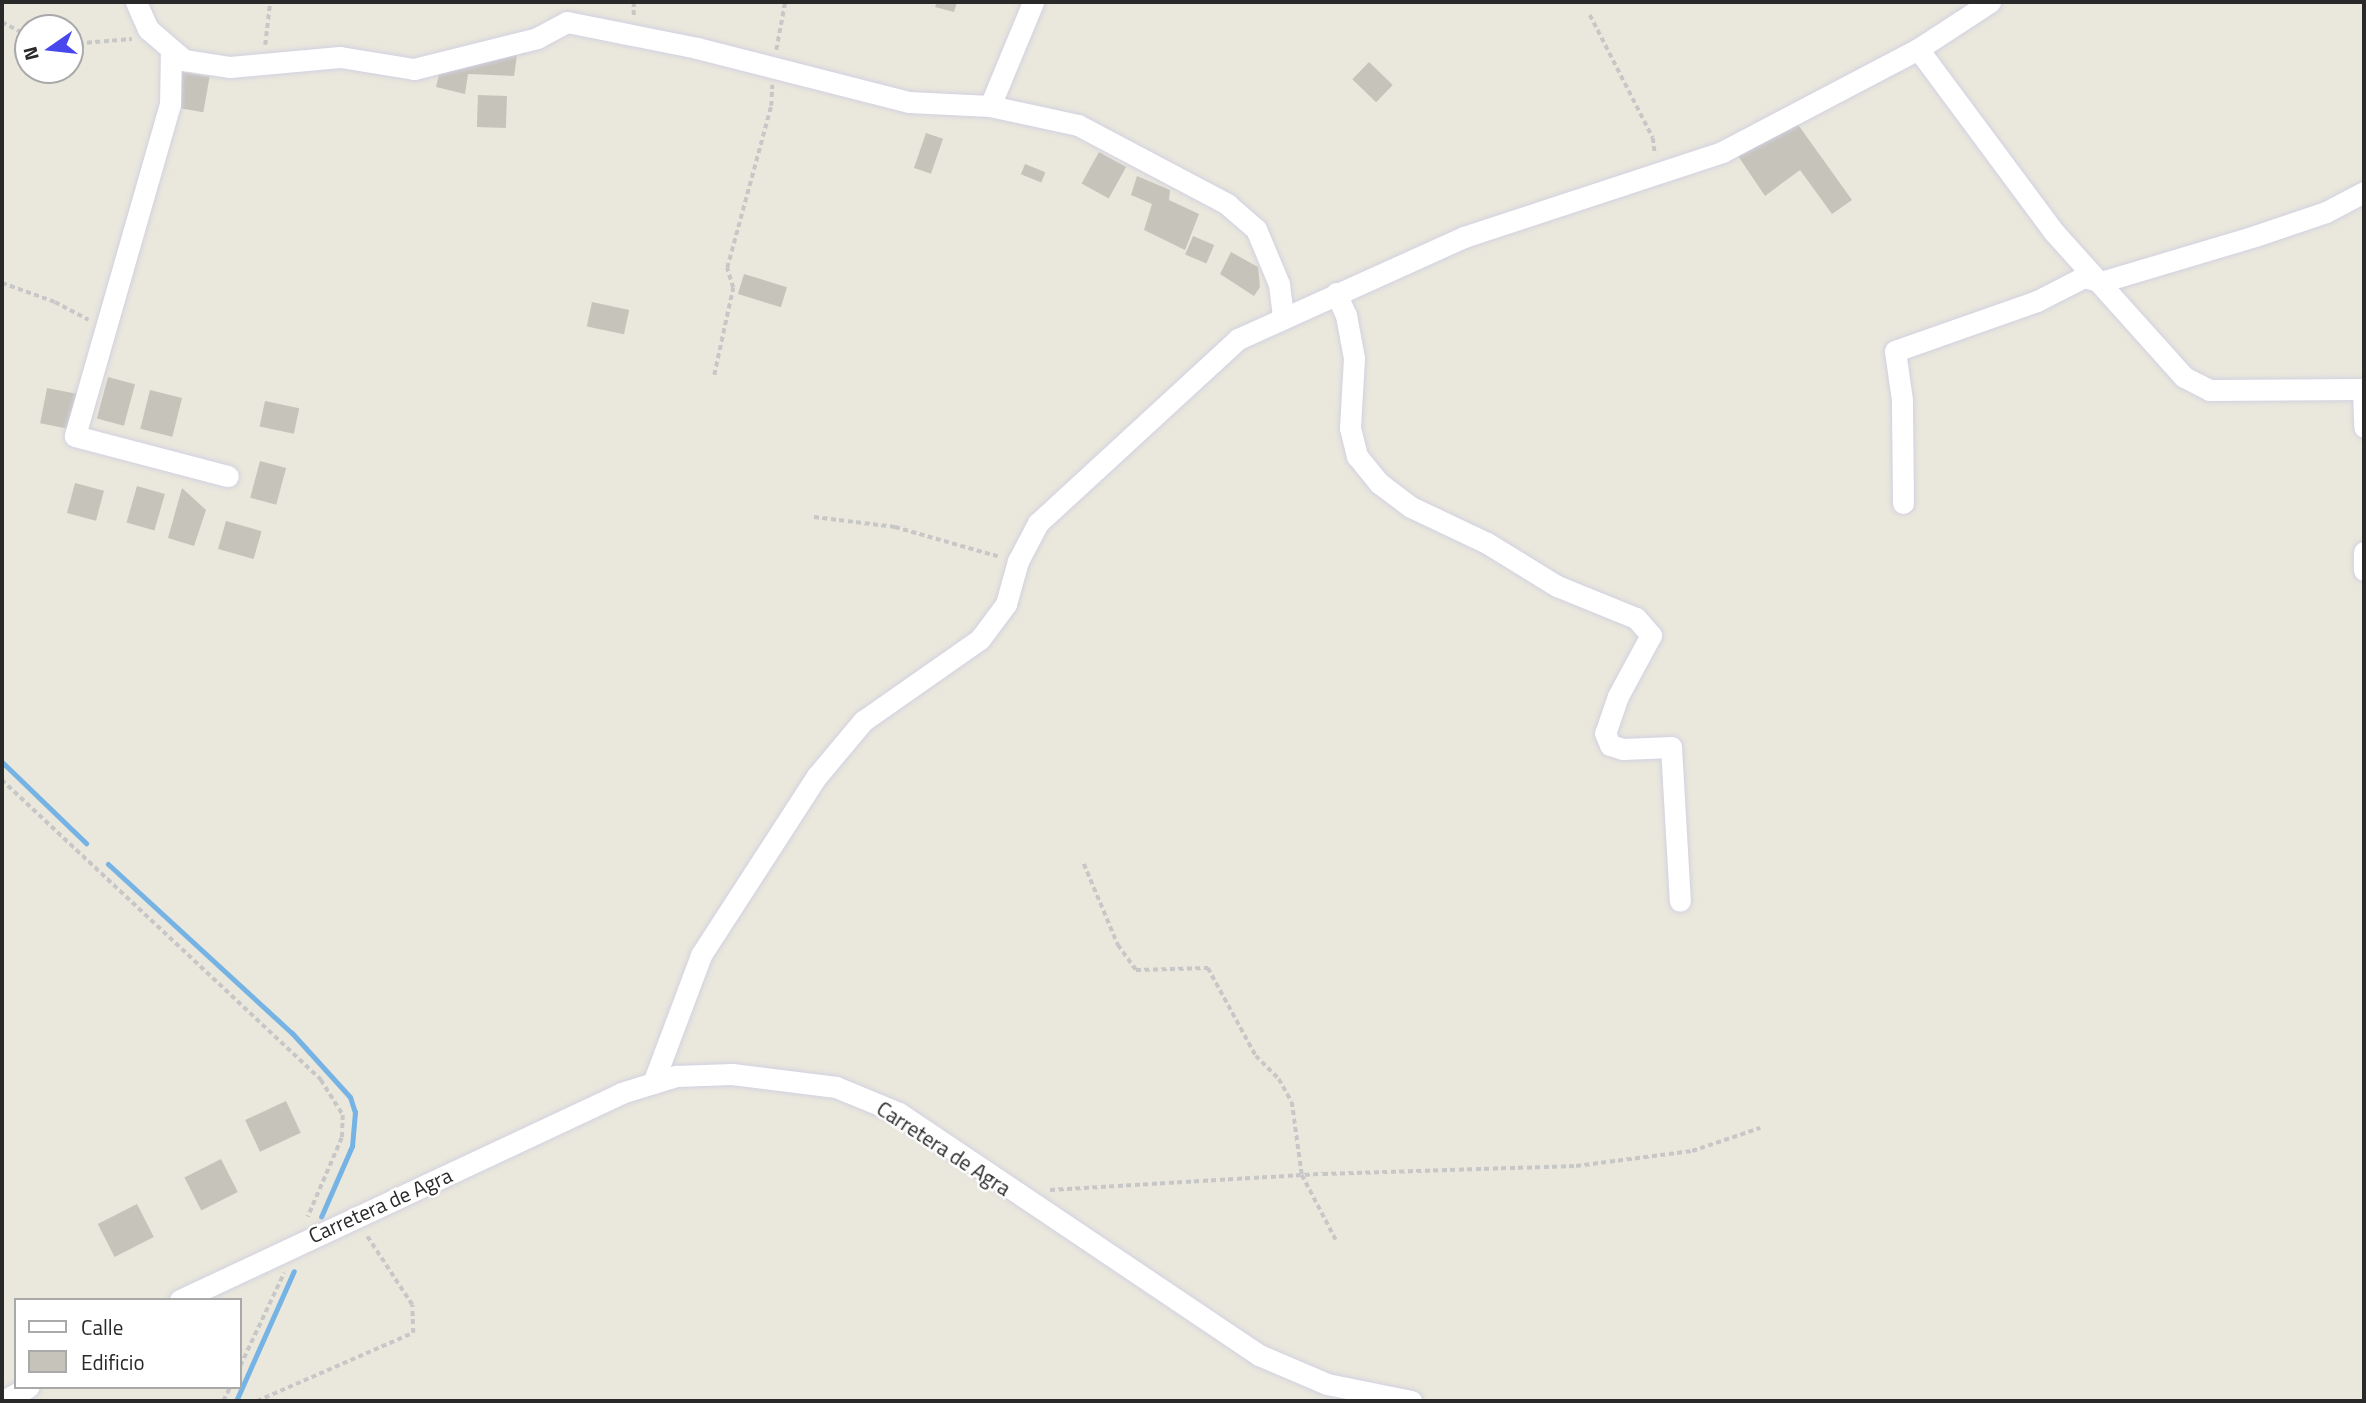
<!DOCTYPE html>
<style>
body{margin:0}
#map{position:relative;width:2366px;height:1403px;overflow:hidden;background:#eae7dc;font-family:"Titillium Web",sans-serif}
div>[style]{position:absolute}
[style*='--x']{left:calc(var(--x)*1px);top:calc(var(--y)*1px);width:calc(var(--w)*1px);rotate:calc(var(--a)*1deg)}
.stream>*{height:5px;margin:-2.5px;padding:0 2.5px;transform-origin:2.5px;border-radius:2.5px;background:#76b3e5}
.building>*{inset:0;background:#c6c3bb;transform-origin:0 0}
.path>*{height:3.5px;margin-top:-1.75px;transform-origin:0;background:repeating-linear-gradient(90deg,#c7c7c7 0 5px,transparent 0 8.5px)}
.roads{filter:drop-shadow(0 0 2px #d1d1e1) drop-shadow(0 0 2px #d1d1e1)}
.minor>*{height:21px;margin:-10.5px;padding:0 10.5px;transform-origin:10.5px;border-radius:10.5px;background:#fff}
span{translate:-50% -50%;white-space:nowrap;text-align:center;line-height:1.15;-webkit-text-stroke:5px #fff;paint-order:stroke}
.street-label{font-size:21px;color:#292929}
.frame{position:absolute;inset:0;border:4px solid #292929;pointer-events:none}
.legend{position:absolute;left:14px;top:1298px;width:228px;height:91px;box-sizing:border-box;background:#fff;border:2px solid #a9a9a9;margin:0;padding:9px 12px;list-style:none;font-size:21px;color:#292929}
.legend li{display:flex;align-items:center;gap:14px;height:35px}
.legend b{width:35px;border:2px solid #a9a9a9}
.north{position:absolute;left:14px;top:14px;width:70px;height:70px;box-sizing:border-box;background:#fff;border:2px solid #a9a9a9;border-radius:50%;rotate:256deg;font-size:19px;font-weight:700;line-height:28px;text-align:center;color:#292929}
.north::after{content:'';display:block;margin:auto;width:24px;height:32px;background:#4747ed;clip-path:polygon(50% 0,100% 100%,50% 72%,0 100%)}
</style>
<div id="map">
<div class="stream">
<div style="--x:2;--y:762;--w:117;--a:44"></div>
<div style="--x:108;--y:864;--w:250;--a:42.6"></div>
<div style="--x:292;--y:1033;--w:86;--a:47.8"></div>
<div style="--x:350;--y:1097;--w:16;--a:72"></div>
<div style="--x:355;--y:1112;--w:34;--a:95"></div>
<div style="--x:352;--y:1146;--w:77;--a:113.6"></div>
<div style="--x:236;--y:1401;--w:142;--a:-66"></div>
</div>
<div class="building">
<div style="clip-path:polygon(937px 2px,957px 2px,954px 12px,935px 7px)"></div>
<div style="clip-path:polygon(526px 49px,525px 54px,517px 55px,514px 76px,468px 74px,465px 94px,436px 87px,441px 66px)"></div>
<div style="left:1369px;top:62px;width:33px;height:24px;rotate:44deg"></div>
<div style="left:182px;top:72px;width:28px;height:36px;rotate:10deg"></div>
<div style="left:478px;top:95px;width:29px;height:32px;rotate:2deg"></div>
<div style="clip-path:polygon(1794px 119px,1852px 200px,1832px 214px,1800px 170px,1765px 196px,1734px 150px)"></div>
<div style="left:926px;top:133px;width:18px;height:37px;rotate:19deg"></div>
<div style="left:1099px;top:152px;width:31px;height:36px;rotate:29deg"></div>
<div style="left:1025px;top:164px;width:22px;height:11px;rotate:22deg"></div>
<div style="clip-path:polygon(1137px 176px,1170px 190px,1169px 200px,1199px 214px,1185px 250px,1144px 230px,1152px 204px,1131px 195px)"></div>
<div style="left:1193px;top:236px;width:23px;height:20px;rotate:23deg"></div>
<div style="clip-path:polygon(1231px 252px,1258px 267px,1260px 287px,1254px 296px,1220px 274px)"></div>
<div style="left:744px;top:274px;width:45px;height:21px;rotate:17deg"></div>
<div style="left:592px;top:302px;width:38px;height:25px;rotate:12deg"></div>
<div style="left:108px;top:377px;width:28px;height:43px;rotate:15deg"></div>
<div style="left:47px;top:388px;width:31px;height:36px;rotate:11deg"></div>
<div style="left:150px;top:390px;width:33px;height:40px;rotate:14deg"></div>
<div style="left:265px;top:401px;width:35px;height:26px;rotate:12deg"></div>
<div style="left:260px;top:461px;width:27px;height:38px;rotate:15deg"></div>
<div style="left:75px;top:483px;width:30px;height:31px;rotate:15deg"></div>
<div style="left:137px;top:486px;width:29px;height:38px;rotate:16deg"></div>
<div style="clip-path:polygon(182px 488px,206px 510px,194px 546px,168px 538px)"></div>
<div style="left:226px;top:521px;width:37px;height:29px;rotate:16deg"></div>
<div style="left:286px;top:1101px;width:35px;height:45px;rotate:65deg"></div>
<div style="left:221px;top:1159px;width:37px;height:41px;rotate:63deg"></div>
<div style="left:137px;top:1204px;width:37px;height:44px;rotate:63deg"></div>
</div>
<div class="path">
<div style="--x:634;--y:2;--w:14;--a:90"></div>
<div style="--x:1590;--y:15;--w:138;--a:62.9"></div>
<div style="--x:1653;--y:138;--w:17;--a:83"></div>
<div style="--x:2;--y:22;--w:30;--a:28"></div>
<div style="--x:70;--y:44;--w:62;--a:-4.6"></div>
<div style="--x:265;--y:45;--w:43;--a:-83.4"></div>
<div style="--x:776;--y:50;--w:49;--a:-79.4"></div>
<div style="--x:2;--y:283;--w:56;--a:19.7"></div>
<div style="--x:55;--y:302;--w:38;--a:28"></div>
<div style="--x:714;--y:375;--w:89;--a:-77.7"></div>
<div style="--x:733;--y:288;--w:21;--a:-107"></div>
<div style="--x:727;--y:268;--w:168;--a:-74.8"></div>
<div style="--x:771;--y:106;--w:21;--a:-87"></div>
<div style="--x:814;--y:517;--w:82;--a:7"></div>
<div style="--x:895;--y:527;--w:109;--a:15.9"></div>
<div style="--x:2;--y:780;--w:438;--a:43.2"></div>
<div style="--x:321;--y:1080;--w:41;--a:57.8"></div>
<div style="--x:343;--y:1115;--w:23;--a:92"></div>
<div style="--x:342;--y:1138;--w:86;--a:113.3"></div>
<div style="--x:1084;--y:864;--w:88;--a:67.2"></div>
<div style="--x:1118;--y:945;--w:31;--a:54"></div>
<div style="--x:1136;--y:970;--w:72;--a:-1.6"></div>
<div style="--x:1208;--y:968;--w:100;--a:61.4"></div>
<div style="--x:1256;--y:1056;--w:33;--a:45"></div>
<div style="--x:1279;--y:1079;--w:26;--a:61"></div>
<div style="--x:1292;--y:1102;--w:74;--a:82.2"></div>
<div style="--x:1302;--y:1175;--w:73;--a:62.4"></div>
<div style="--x:1050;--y:1190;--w:273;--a:-3.4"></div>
<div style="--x:1323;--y:1174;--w:253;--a:-1.8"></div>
<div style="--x:1576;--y:1166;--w:117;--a:-7.4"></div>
<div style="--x:1692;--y:1151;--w:72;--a:-18.7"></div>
<div style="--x:240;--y:1366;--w:103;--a:-64.7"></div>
<div style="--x:223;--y:1401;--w:16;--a:-63"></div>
<div style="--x:257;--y:1401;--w:170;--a:-23.6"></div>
<div style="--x:413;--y:1333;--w:28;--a:-92"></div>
<div style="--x:412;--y:1305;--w:84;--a:-123.3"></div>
</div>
<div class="roads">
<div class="minor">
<div style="--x:136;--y:2;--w:30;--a:66"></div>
<div style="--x:148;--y:29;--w:48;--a:40.7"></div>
<div style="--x:184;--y:60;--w:47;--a:8.7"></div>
<div style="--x:230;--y:67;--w:110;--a:-5.2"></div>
<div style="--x:340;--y:57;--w:75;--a:9.2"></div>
<div style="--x:414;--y:69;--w:127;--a:-14.1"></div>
<div style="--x:537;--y:38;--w:34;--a:-28"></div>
<div style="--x:567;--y:22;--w:133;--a:11.3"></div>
<div style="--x:697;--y:48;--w:219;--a:14.3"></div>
<div style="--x:909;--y:102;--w:81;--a:2.8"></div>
<div style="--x:990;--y:106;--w:90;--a:12.2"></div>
<div style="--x:1078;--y:125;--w:169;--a:27.9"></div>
<div style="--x:1227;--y:204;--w:38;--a:41"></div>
<div style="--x:1256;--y:229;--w:60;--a:67.3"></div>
<div style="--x:1279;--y:284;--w:34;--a:83"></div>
<div style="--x:171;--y:49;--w:55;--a:91"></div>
<div style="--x:170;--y:104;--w:345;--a:106"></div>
<div style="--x:75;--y:436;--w:158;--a:14.7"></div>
<div style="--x:1918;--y:49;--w:227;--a:53.4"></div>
<div style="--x:2053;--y:231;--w:196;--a:48.1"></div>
<div style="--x:2184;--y:377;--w:28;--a:27"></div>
<div style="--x:2209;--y:390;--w:154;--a:-0.4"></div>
<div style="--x:2363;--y:389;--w:38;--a:88"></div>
<div style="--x:990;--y:106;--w:113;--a:-67.5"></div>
<div style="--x:1336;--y:293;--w:24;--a:66"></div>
<div style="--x:1346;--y:315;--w:44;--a:79.5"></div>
<div style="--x:1354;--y:358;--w:70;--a:93.3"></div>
<div style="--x:1350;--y:428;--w:29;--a:76"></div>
<div style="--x:1357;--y:456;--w:35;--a:51"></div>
<div style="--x:1379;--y:483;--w:40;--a:37"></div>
<div style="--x:1411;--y:507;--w:84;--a:25.3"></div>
<div style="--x:1487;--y:543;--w:82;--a:31.6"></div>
<div style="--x:1557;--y:586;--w:85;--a:22.1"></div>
<div style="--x:1636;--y:618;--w:23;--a:49"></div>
<div style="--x:1651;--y:635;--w:69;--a:118.4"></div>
<div style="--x:1618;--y:696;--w:39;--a:109"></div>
<div style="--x:1605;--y:733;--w:13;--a:67"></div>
<div style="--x:1610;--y:745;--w:14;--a:17"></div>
<div style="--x:1623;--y:749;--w:48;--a:-2.4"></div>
<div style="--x:1671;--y:747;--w:154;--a:86.7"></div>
<div style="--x:1903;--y:503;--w:103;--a:-90.6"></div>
<div style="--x:1902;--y:400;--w:49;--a:-98.1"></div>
<div style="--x:1895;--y:351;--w:151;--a:-19.4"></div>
<div style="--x:2037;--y:301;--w:53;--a:-27.1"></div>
<div style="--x:2084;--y:277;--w:18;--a:16"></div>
<div style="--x:2101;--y:282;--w:161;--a:-16.6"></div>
<div style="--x:2255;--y:236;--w:75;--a:-18.7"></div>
<div style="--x:2326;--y:212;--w:43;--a:-27.8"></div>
<div style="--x:2364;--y:552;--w:18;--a:90"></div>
<div style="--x:653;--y:1083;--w:137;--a:-69.4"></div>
<div style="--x:701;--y:955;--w:213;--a:-57.1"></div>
<div style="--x:817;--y:776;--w:72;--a:-50.1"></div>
<div style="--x:863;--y:721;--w:143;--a:-35"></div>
<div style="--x:980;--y:639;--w:44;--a:-53.4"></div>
<div style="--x:1006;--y:604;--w:45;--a:-74.4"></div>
<div style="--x:1018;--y:561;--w:43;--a:-62.2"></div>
<div style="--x:1038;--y:523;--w:272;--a:-42.6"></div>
<div style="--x:1238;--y:339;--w:248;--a:-24.3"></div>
<div style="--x:1464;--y:237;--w:272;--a:-18.2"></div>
<div style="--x:1722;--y:152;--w:221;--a:-27.7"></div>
<div style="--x:1918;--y:49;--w:86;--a:-33.1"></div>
<div style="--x:180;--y:1300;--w:487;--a:-25.1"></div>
<div style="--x:621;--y:1093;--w:58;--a:-17.2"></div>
<div style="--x:676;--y:1076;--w:56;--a:-2"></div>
<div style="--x:732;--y:1074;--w:105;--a:7.1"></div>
<div style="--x:836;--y:1087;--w:68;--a:22.4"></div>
<div style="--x:899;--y:1113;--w:434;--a:33.9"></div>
<div style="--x:1259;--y:1355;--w:74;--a:23.1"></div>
<div style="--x:1327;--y:1384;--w:86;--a:11.4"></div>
<div style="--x:3;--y:1401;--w:29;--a:-29"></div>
</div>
</div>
<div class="street-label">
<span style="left:944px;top:1148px;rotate:33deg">Carretera de Agra</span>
<span style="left:380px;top:1205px;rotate:-24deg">Carretera de Agra</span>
</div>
<div class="frame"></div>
<ul class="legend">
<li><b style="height:9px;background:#fff"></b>Calle</li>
<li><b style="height:19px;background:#c6c3bb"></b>Edificio</li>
</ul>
<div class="north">N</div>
</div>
